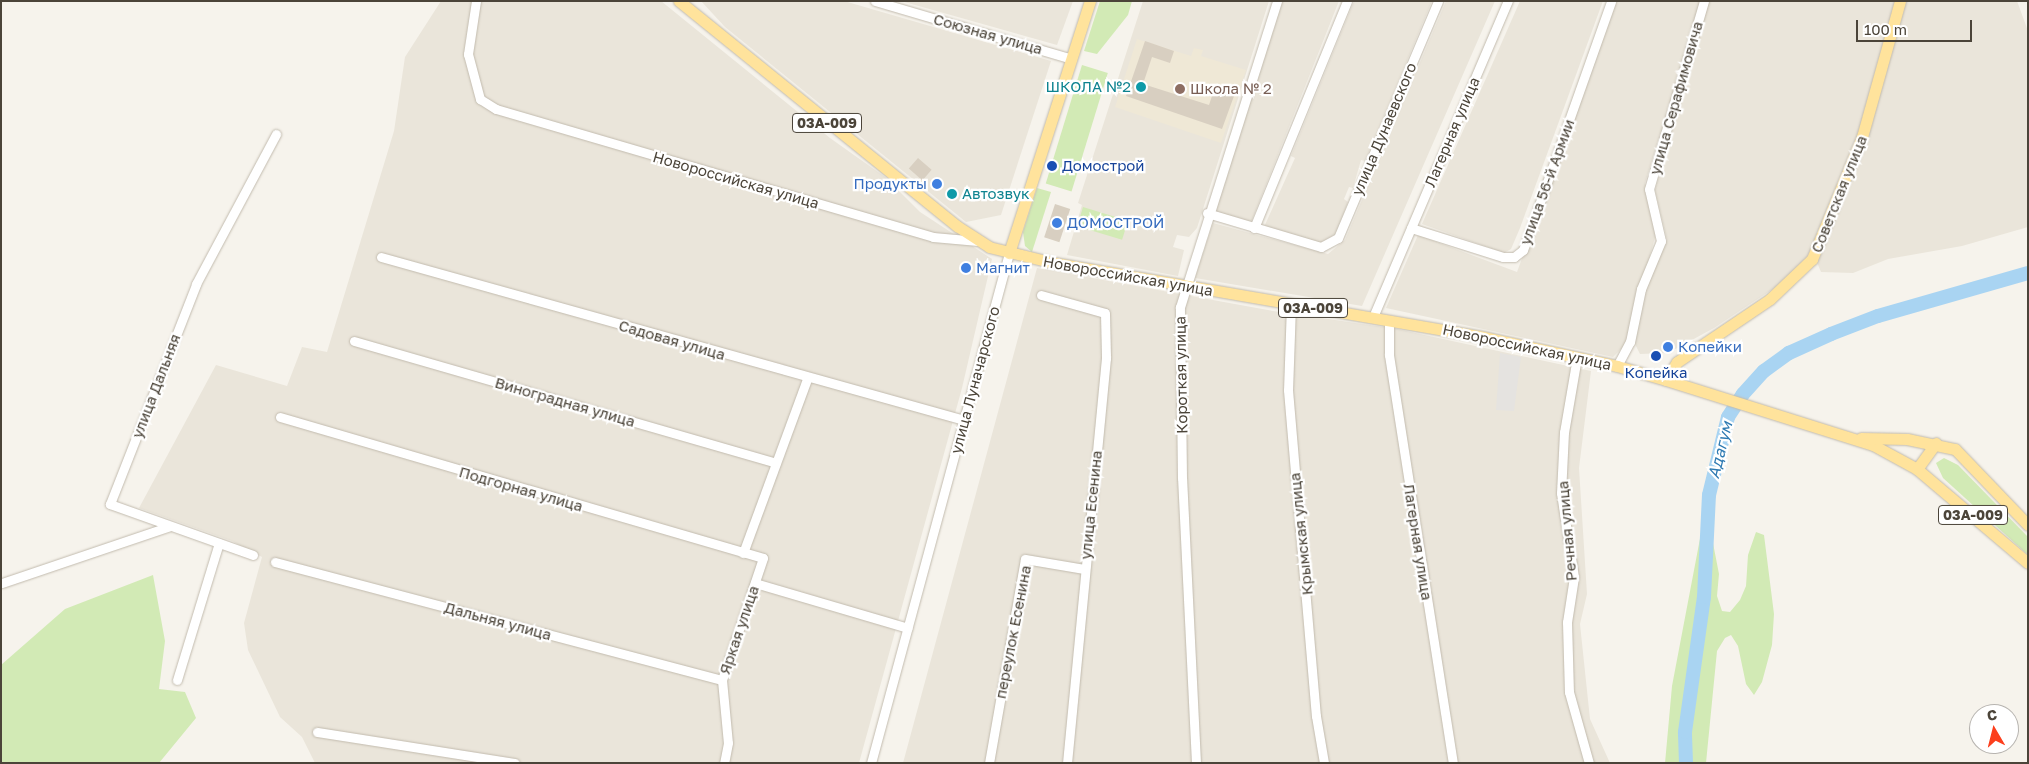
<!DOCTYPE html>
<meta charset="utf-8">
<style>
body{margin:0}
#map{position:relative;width:2029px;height:764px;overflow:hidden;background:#f6f3ec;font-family:"Golos Text",sans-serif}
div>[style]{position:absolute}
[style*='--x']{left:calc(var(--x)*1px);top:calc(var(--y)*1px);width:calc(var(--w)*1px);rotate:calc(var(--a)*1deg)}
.residential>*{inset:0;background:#eae5da}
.education>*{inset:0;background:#efe8d6}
.green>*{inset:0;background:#d2eab5;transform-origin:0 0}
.parking>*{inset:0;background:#e5e3e0}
.river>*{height:14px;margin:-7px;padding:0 7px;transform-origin:7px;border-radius:7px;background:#a9d4f2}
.building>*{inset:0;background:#d8cfc1;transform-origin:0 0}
.roads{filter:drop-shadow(0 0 1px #c2bbae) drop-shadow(0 0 1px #c2bbae)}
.minor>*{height:9px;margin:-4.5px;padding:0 4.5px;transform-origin:4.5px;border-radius:4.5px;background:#fff}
.major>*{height:11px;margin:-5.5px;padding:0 5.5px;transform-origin:5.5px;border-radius:5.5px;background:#ffe39c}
.dots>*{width:14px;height:14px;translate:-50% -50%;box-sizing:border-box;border:2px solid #fff;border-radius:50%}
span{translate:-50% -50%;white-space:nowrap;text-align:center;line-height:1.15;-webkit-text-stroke:4.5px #fff;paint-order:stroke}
.shield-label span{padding:1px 4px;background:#fff;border:1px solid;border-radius:4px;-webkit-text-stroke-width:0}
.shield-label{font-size:14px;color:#4b4439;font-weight:700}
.street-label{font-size:15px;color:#4b4439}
.culture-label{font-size:15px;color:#0d838f}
.right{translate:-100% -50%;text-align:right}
.left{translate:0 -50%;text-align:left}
.education-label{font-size:15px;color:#785e54}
.transit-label{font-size:15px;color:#164399}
.shop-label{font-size:15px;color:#366cbe}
.water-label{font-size:16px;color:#2e7ab2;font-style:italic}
.frame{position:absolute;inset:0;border:2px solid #4b4439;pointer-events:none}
.north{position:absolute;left:1969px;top:704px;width:50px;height:50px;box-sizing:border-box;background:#fff;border:1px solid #b7b4b0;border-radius:50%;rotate:352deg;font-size:14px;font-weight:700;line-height:20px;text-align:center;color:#4b4439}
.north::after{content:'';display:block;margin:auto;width:18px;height:22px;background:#fc3f1d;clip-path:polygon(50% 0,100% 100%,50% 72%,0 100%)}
.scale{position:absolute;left:1856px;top:20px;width:116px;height:22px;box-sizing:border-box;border:2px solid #4b4439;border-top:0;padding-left:6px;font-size:15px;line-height:18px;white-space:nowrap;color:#4b4439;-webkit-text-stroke:4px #fff;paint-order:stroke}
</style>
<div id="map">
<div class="residential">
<div style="clip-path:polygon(441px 1px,661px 1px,830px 138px,885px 177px,920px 212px,992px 259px,962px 388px,859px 763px,315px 763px,302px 737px,280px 717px,248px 650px,244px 623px,262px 557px,232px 541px,139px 508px,216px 365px,287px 386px,302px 347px,327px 352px,394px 131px,405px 57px)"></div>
<div style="clip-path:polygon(701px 1px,844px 1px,1051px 61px,1001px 215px,966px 222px,725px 27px)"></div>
<div style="clip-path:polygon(901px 1px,1073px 1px,1057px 45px)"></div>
<div style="clip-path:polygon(1143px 1px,1269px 1px,1197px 228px,1189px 237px,1177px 235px,1173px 247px,1184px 250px,1178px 276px,1067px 255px,1082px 205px,1078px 203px)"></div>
<div style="clip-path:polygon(1278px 1px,1339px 1px,1252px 220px,1248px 223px,1210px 211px)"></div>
<div style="clip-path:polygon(1354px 1px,1432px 1px,1365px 161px,1361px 160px,1353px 188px,1349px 187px,1344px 199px,1348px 202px,1336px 234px,1320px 243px,1264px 227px,1295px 158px,1291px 156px)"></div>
<div style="clip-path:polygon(1446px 1px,1495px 1px,1362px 306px,1195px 278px,1213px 223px,1328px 254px,1345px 240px)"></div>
<div style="clip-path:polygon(1520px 1px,1603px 1px,1520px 228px,1511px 249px,1504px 253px,1422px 224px)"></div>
<div style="clip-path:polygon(1617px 1px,1701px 1px,1645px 183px,1656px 234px,1625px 345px,1613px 357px,1386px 308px,1418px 235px,1517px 272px)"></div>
<div style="clip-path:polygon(1709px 1px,1896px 1px,1859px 136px,1805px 262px,1788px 279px,1714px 328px,1668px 353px,1640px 354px,1633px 340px,1646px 286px,1667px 240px,1655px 190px)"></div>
<div style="clip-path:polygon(1906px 1px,2017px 1px,2028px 31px,2028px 227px,1962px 246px,1888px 259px,1853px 273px,1821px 272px,1816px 260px,1865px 145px)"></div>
<div style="clip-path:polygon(1037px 268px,1273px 311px,1397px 329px,1591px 371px,1579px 468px,1587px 594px,1580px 624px,1590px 719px,1610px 763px,903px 763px)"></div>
</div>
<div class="education">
<div style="clip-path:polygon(1137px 39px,1191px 56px,1194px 48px,1203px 50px,1201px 56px,1246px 70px,1221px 143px,1115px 107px)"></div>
</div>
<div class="green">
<div style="clip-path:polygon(1100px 1px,1132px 1px,1128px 15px,1097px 54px,1084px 51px)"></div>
<div style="left:1082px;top:65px;width:27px;height:124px;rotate:17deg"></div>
<div style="clip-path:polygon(1037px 188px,1051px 192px,1032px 252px,1025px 246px,1023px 232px)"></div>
<div style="left:1083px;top:207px;width:47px;height:20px;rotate:17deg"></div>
<div style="clip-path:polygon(1944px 458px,1958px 465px,2028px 537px,2028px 555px,1943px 478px,1936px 463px)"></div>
<div style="clip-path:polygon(1706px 507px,1719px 574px,1717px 596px,1722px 611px,1730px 612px,1740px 600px,1746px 586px,1748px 555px,1756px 532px,1764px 535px,1774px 614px,1772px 645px,1762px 682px,1754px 695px,1746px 684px,1738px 646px,1731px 635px,1725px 638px,1717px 651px,1706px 763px,1665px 763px,1672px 686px)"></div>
<div style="clip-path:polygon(153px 575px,165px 641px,159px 689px,185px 692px,196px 718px,159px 763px,1px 763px,1px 665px,65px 609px)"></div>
</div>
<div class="parking">
<div style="clip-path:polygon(1500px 353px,1521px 357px,1514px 411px,1496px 410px)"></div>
</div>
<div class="river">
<div style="--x:1686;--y:763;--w:31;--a:-92"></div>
<div style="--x:1685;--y:732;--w:136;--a:-82"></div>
<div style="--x:1704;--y:597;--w:102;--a:-87.2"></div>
<div style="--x:1709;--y:495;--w:80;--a:-76.3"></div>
<div style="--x:1728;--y:417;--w:27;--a:-57"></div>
<div style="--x:1743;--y:394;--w:31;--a:-48"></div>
<div style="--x:1764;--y:371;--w:31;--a:-36"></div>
<div style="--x:1789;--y:353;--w:46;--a:-24.3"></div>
<div style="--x:1831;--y:334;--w:50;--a:-21"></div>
<div style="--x:1878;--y:316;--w:156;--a:-16"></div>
</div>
<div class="building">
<div style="clip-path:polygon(1145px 41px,1174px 51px,1170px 63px,1152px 57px,1143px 84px,1209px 105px,1214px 90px,1234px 96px,1222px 129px,1126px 96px)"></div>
<div style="left:918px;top:158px;width:18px;height:14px;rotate:41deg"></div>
<div style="left:1055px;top:204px;width:16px;height:35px;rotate:18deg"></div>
</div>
<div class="roads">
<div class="minor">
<div style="--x:476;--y:1;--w:54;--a:98.6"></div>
<div style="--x:468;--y:54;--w:47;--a:75.1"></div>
<div style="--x:480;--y:99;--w:19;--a:32"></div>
<div style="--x:496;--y:109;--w:455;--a:16.3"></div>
<div style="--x:933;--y:237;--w:45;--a:5.1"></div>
<div style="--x:875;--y:1;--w:205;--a:16.4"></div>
<div style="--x:1207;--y:213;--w:119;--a:16.6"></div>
<div style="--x:1321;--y:247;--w:19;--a:-28"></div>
<div style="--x:1338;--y:238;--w:257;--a:-67.1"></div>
<div style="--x:1254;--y:228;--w:245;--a:-67.7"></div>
<div style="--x:1411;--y:228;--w:96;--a:17.5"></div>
<div style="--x:1503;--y:257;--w:11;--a:0"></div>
<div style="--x:1514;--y:257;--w:11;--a:-38"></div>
<div style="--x:1523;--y:250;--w:264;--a:-70.5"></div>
<div style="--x:381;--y:257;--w:605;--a:15.62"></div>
<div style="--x:1041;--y:295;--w:66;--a:15.7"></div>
<div style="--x:1105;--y:313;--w:45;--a:88.7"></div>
<div style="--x:1106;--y:358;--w:407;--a:95.5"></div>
<div style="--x:1291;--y:305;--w:85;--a:92"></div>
<div style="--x:1288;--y:390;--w:327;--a:85.1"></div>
<div style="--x:1316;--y:716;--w:48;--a:80.3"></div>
<div style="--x:1373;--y:317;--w:344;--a:-66.9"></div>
<div style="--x:1389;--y:320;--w:35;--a:90"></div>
<div style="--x:1389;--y:355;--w:413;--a:81.1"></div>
<div style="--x:354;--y:341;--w:439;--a:16.1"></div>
<div style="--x:1577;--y:357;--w:76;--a:99.8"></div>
<div style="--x:1564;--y:432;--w:61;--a:92.8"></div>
<div style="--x:1561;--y:493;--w:85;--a:81.2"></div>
<div style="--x:1574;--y:577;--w:46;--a:98.8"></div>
<div style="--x:1567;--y:622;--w:70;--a:88.4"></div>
<div style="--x:1569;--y:692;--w:74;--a:74.3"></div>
<div style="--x:1617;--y:366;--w:27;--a:-62"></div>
<div style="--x:1630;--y:342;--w:54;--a:-78.3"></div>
<div style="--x:1641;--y:289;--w:52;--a:-67.4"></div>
<div style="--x:1661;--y:241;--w:53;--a:-103"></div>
<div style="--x:1649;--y:189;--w:196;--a:-73.7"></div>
<div style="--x:280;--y:417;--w:503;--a:16.27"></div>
<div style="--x:763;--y:558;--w:129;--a:108.6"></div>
<div style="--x:722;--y:680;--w:63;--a:84.6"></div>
<div style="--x:728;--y:743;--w:20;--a:101"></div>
<div style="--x:743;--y:553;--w:185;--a:-69.8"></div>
<div style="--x:253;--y:555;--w:152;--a:-160.4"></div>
<div style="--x:110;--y:504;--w:236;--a:-68.6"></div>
<div style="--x:196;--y:284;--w:170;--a:-61.9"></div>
<div style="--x:275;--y:562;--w:462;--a:14.8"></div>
<div style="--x:2;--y:583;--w:177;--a:-18.7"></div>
<div style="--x:755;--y:583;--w:159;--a:16.4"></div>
<div style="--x:177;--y:680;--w:143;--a:-73"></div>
<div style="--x:317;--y:732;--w:200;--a:8.9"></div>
<div style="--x:871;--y:763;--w:528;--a:-74.86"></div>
<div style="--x:989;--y:763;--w:207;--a:-80"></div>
<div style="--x:1025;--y:559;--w:60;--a:9.6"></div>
<div style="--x:1196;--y:763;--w:285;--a:-92.8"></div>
<div style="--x:1182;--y:478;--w:171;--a:-90.7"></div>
<div style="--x:1180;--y:307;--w:321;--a:-72.4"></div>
</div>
<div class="major">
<div style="--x:679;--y:1;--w:358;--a:39"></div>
<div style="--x:957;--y:226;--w:38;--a:33"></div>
<div style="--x:989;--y:247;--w:63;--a:13.8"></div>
<div style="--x:1050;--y:262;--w:439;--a:9.8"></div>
<div style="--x:1483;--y:337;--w:137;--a:12.2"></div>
<div style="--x:1617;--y:366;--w:51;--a:15.9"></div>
<div style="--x:1666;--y:380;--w:217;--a:17.4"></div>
<div style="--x:1873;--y:445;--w:50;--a:28.6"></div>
<div style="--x:1917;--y:469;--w:145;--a:40.3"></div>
<div style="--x:1009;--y:253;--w:265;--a:-72.2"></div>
<div style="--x:1666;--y:380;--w:21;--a:-59"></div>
<div style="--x:1677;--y:362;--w:112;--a:-34.1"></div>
<div style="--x:1770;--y:299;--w:58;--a:-43.6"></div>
<div style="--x:1812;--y:259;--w:132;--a:-67.7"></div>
<div style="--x:1862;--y:137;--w:141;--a:-74.4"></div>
<div style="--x:1861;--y:438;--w:46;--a:1.2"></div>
<div style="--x:1907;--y:439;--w:49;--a:11.8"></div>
<div style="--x:1955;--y:449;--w:105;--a:46.2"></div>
<div style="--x:1917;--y:469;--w:32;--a:-54"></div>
</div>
</div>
<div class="dots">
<div style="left:1141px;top:87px;background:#0f9aa8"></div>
<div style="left:1180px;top:89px;background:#8d6e63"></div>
<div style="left:1052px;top:166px;background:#1a4fb4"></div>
<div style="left:937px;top:184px;background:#3f7fe0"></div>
<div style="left:952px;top:194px;background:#0f9aa8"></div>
<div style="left:1057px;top:223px;background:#3f7fe0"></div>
<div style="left:966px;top:268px;background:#3f7fe0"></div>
<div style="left:1668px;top:347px;background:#3f7fe0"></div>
<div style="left:1656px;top:356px;background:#1a4fb4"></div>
</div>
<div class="shield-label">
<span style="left:827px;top:123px">03А-009</span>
<span style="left:1313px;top:308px">03А-009</span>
<span style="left:1973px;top:515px">03А-009</span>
</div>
<div class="street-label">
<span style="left:988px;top:34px;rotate:16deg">Союзная улица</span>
<span style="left:1676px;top:98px;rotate:-74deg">улица Серафимовича</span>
<span style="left:1384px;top:129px;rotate:-67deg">улица Дунаевского</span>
<span style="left:1452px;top:132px;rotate:-67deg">Лагерная улица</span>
<span style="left:736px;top:180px;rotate:16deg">Новороссийская улица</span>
<span style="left:1547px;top:182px;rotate:-70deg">улица 56-й Армии</span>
<span style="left:1839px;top:194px;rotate:-68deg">Советская улица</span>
<span style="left:1128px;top:276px;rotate:10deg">Новороссийская улица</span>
<span style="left:672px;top:340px;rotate:16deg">Садовая улица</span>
<span style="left:1527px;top:347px;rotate:12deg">Новороссийская улица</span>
<span style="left:1181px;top:375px;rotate:-91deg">Короткая улица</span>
<span style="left:975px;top:380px;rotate:-75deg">улица Луначарского</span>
<span style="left:156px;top:386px;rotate:-69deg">улица Дальняя</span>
<span style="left:565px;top:402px;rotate:16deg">Виноградная улица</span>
<span style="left:521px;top:489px;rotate:16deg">Подгорная улица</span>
<span style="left:1091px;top:505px;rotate:-84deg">улица Есенина</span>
<span style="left:1567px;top:531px;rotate:-95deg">Речная улица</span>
<span style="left:1301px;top:534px;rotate:-96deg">Крымская улица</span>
<span style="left:1418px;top:542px;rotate:81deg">Лагерная улица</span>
<span style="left:498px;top:621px;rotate:15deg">Дальняя улица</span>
<span style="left:739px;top:630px;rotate:-71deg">Яркая улица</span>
<span style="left:1013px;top:632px;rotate:-79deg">переулок Есенина</span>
</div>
<div class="culture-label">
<span class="right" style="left:1131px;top:87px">ШКОЛА №2</span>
<span class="left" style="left:962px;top:194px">Автозвук</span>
</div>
<div class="education-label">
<span class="left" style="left:1190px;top:89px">Школа № 2</span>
</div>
<div class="transit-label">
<span class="left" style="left:1062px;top:166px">Домострой</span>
<span style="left:1656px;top:373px">Копейка</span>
</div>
<div class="shop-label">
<span class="right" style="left:927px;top:184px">Продукты</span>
<span class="left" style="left:1067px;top:223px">ДОМОСТРОЙ</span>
<span class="left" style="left:976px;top:268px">Магнит</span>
<span class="left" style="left:1678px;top:347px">Копейки</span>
</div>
<div class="water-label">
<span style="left:1720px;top:450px;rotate:-76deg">Адагум</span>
</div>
<div class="frame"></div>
<div class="north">С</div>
<div class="scale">100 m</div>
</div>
